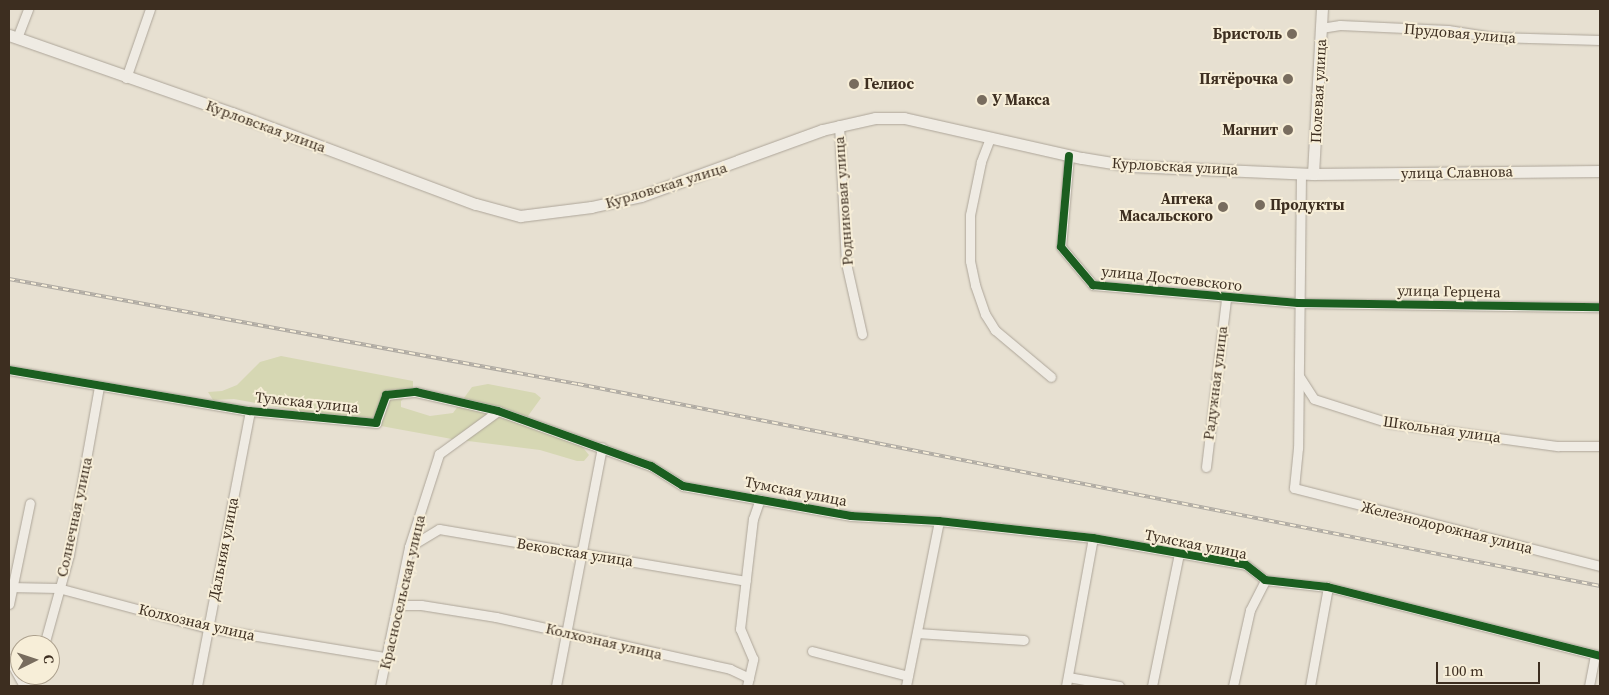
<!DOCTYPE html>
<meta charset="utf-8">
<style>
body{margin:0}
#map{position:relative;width:1609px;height:695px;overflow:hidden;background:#e7e0d1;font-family:"Source Serif 4",serif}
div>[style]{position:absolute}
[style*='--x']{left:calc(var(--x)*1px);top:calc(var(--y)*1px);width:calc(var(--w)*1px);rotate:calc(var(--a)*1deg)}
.green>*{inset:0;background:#d6d7b3}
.roads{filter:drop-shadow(0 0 1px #ada599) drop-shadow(0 0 1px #ada599)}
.street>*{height:9px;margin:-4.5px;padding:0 4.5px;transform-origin:4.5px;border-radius:4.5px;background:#efebe3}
.secondary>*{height:11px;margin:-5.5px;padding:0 5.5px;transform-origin:5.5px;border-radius:5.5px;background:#efebe3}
.rail>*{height:4px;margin-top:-2px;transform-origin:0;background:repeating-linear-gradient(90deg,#f7eed8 0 5.5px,#afaaa2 0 11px);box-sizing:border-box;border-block:1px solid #afaaa2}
.cycleway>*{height:8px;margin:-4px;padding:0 4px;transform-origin:4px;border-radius:4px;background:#1b5e20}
.dots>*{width:14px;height:14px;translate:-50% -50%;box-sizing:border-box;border:2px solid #f7eed8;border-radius:50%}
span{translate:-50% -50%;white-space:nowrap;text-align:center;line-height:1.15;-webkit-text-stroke:4px #f7eed8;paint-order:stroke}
.street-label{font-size:15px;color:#3d2e20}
.poi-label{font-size:15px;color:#3d2e20;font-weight:700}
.right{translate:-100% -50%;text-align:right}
.left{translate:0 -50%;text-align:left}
.frame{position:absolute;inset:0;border:10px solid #3d2e20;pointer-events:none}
.north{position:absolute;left:10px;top:635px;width:50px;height:50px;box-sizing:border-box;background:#f7eed8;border:1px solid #ada18e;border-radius:50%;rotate:86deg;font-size:14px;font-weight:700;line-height:20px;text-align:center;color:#3d2e20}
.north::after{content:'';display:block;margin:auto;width:18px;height:22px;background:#786c5e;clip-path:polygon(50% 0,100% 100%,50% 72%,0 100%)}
.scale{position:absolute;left:1436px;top:662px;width:104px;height:22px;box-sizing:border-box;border:2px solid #3d2e20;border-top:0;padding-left:6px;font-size:15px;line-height:18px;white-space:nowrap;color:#3d2e20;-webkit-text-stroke:4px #f7eed8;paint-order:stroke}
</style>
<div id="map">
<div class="green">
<div style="clip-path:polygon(281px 356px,413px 381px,413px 389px,401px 401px,401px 407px,430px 416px,453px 413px,472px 387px,488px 384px,535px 393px,541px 398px,528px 416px,535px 430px,580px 444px,589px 455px,584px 461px,577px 461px,540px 450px,452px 439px,234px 399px,213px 400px,208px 392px,222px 391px,237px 385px,260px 362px)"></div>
</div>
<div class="roads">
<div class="street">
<div style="--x:1321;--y:28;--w:19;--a:-9"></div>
<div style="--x:1340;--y:25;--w:108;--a:2.7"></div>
<div style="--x:1448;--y:30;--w:47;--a:8.7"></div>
<div style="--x:1494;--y:37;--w:106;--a:1.6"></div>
<div style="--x:17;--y:38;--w:31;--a:-69"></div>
<div style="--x:126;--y:78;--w:73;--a:-70.8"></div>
<div style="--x:839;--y:125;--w:138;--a:87.1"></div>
<div style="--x:846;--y:263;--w:73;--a:77.3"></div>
<div style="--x:990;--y:138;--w:26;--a:111"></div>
<div style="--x:981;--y:162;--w:54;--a:101.7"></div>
<div style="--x:970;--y:215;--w:46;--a:90"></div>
<div style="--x:970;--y:261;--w:25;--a:78"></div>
<div style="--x:975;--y:285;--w:31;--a:71"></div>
<div style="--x:985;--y:314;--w:19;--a:58"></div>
<div style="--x:995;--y:330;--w:73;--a:40"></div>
<div style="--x:1069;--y:156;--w:91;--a:95"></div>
<div style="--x:1061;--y:247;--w:50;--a:49.9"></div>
<div style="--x:1093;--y:285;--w:206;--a:5"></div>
<div style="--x:1298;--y:303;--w:302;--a:0.8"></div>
<div style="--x:1301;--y:173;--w:275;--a:90.6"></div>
<div style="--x:1298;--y:448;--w:40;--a:95.7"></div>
<div style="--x:1294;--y:488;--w:316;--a:14.3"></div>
<div style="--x:9;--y:370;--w:244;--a:9.7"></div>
<div style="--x:250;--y:411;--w:127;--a:5.4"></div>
<div style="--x:376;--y:423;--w:30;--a:-70"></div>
<div style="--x:386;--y:395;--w:30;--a:-6"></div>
<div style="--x:416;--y:392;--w:84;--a:13"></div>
<div style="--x:498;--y:411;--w:163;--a:19.8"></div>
<div style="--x:651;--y:466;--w:38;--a:32"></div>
<div style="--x:683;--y:486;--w:171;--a:10.1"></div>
<div style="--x:851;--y:516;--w:88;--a:3.3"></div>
<div style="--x:939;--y:521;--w:155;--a:6.3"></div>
<div style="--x:1093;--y:538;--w:155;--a:10"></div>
<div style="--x:1246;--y:565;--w:24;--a:38"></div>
<div style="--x:1265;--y:580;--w:63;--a:6.3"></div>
<div style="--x:1328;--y:587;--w:281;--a:14.2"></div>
<div style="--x:1299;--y:376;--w:27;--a:57"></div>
<div style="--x:1314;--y:399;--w:79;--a:17.7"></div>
<div style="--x:1389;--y:423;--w:171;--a:7.8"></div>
<div style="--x:1558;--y:446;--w:42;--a:0"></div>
<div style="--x:1206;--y:467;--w:169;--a:-83.2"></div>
<div style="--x:409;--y:547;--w:35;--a:-31"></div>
<div style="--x:439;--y:529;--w:311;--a:9.6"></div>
<div style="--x:9;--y:587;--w:49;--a:1.2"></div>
<div style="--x:58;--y:588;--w:155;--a:14.9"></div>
<div style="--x:208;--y:628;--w:180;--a:9.3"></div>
<div style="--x:9;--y:604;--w:103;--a:-78.3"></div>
<div style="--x:398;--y:605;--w:23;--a:0"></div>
<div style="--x:421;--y:605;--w:76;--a:9.1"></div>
<div style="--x:496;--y:617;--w:240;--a:12.5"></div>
<div style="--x:730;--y:669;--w:21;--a:25"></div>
<div style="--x:917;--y:633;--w:107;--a:3.7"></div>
<div style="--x:44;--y:645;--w:93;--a:-74.5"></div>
<div style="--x:69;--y:555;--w:171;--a:-79.9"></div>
<div style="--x:812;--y:651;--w:99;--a:14.6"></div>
<div style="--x:9;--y:659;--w:31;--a:61"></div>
<div style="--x:1068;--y:677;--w:52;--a:10"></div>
<div style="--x:31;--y:686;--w:11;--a:-85"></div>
<div style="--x:197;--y:686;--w:280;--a:-79.1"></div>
<div style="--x:380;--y:686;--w:142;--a:-78.2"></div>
<div style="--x:409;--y:547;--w:98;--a:-72.1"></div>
<div style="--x:439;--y:454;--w:73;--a:-36.1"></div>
<div style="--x:556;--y:686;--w:243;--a:-79.1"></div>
<div style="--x:747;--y:686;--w:28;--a:-77"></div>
<div style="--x:753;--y:659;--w:33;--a:-113"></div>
<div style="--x:740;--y:629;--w:111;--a:-83.3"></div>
<div style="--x:753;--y:519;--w:21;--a:-71"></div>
<div style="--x:906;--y:686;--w:168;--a:-78.7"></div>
<div style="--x:1066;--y:686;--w:150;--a:-79.7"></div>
<div style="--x:1152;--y:686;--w:136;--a:-78.5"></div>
<div style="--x:1233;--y:686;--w:78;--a:-77.4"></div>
<div style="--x:1250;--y:610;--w:34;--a:-63"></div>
<div style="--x:1310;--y:686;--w:101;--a:-79.7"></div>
<div style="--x:1589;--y:686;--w:32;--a:-79"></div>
</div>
<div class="secondary">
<div style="--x:9;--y:35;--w:236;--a:19.3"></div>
<div style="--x:232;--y:113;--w:260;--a:20.5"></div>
<div style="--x:476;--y:204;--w:46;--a:15.3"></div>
<div style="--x:520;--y:216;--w:72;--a:-7.2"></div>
<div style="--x:591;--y:207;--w:51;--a:-12.4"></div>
<div style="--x:641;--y:196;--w:193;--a:-20"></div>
<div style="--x:822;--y:130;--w:54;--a:-12.8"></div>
<div style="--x:875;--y:118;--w:29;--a:0"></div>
<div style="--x:904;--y:118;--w:182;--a:12.7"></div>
<div style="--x:1082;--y:158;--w:50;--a:9.3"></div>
<div style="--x:1131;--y:166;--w:182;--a:2.5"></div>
<div style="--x:1313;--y:174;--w:287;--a:-0.6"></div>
<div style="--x:1313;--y:174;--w:165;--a:-86.9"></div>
</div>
</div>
<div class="rail">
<div style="--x:9;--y:279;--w:579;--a:10.46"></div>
<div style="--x:578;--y:384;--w:1042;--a:11.18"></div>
</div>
<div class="cycleway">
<div style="--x:1069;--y:156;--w:91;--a:95"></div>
<div style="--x:1061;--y:247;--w:50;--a:49.9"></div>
<div style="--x:1093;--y:285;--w:206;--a:5"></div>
<div style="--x:1298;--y:303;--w:302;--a:0.8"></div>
<div style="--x:9;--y:370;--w:244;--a:9.7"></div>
<div style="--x:250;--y:411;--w:127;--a:5.4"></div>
<div style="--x:376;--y:423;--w:30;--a:-70"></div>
<div style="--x:386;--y:395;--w:30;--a:-6"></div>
<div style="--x:416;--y:392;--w:84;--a:13"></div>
<div style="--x:498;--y:411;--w:163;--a:19.8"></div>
<div style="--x:651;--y:466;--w:38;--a:32"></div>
<div style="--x:683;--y:486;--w:171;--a:10.1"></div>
<div style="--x:851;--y:516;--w:88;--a:3.3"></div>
<div style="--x:939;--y:521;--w:155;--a:6.3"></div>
<div style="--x:1093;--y:538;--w:155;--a:10"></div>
<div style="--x:1246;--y:565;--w:24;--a:38"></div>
<div style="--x:1265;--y:580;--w:63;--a:6.3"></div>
<div style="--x:1328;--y:587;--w:281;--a:14.2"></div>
</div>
<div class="dots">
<div style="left:1292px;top:34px;background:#786c5e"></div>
<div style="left:1288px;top:79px;background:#786c5e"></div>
<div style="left:854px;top:84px;background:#786c5e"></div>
<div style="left:982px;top:100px;background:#786c5e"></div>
<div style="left:1288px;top:130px;background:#786c5e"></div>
<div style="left:1260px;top:205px;background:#786c5e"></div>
<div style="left:1223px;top:207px;background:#786c5e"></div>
</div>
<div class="street-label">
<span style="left:1460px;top:33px;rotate:5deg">Прудовая улица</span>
<span style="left:1318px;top:91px;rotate:-87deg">Полевая улица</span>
<span style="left:266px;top:126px;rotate:20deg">Курловская улица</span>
<span style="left:1175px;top:166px;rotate:3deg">Курловская улица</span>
<span style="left:1457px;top:172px;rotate:-1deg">улица Славнова</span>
<span style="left:666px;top:185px;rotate:-17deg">Курловская улица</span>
<span style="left:843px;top:201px;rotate:-94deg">Родниковая улица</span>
<span style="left:1172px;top:278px;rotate:6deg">улица Достоевского</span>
<span style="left:1449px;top:291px;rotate:1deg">улица Герцена</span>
<span style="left:1215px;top:383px;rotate:-83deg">Радужная улица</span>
<span style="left:307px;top:402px;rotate:6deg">Тумская улица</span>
<span style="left:1442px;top:429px;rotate:8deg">Школьная улица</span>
<span style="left:796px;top:491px;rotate:11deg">Тумская улица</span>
<span style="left:74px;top:517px;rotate:-78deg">Солнечная улица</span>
<span style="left:1447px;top:527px;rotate:14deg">Железнодорожная улица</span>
<span style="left:1196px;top:544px;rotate:11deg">Тумская улица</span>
<span style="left:223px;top:549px;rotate:-79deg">Дальняя улица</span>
<span style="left:575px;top:552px;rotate:9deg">Вековская улица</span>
<span style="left:402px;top:592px;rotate:-77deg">Красносельская улица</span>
<span style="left:197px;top:622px;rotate:13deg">Колхозная улица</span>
<span style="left:604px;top:641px;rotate:13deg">Колхозная улица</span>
</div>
<div class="poi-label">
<span class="right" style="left:1282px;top:34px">Бристоль</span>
<span class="right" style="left:1278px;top:79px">Пятёрочка</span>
<span class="left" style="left:864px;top:84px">Гелиос</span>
<span class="left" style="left:992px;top:100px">У Макса</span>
<span class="right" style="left:1278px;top:130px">Магнит</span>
<span class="right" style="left:1213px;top:207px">Аптека<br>Масальского</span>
<span class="left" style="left:1270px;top:205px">Продукты</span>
</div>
<div class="frame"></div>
<div class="north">С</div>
<div class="scale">100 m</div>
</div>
